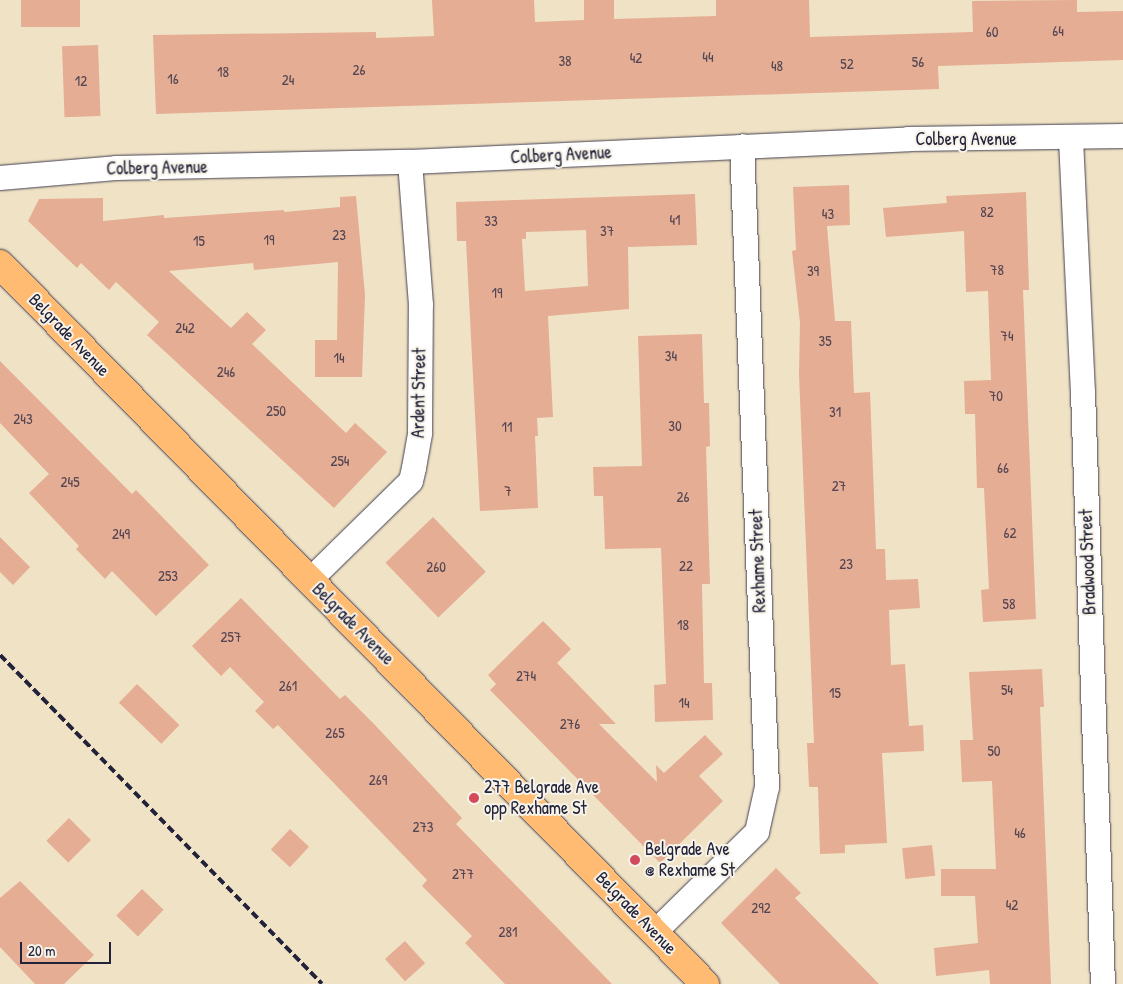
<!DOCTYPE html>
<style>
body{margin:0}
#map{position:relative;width:1123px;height:984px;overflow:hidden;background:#f0e2c5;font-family:"Patrick Hand",sans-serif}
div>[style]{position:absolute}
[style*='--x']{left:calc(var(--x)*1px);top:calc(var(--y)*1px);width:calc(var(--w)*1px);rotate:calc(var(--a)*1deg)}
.building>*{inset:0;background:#e5ad94;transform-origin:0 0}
.roads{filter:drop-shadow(0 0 1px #413f50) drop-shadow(0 0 1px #413f50)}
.street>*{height:24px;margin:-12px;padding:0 12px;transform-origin:12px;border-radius:12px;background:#fff}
.primary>*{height:28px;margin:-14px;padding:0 14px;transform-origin:14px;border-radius:14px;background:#febb71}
.rail>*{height:4px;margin-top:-2px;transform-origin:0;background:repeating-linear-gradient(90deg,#22223b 0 8px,transparent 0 12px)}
.dots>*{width:14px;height:14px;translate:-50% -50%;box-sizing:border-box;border:2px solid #f7f3e8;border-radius:50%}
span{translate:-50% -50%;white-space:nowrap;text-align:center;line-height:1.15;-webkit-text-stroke:4px #f7f3e8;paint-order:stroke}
.number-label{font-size:15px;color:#534551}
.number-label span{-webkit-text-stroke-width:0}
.street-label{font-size:18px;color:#22223b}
.poi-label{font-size:18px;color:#22223b}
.left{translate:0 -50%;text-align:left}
.scale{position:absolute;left:20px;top:942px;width:91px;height:22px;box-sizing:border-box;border:2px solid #22223b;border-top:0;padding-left:6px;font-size:15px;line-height:18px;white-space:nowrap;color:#22223b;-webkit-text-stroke:4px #f7f3e8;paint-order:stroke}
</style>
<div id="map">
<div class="building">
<div style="left:21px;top:0;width:59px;height:27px"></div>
<div style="clip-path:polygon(432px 0,534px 0,535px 22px,584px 20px,584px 0,614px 0,614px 19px,716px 16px,716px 0,809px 0,810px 37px,973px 32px,972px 1px,1077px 0,1077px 12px,1123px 11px,1123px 60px,938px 66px,939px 89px,156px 114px,153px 35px,376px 32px,376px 38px,434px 36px)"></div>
<div style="left:98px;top:45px;width:71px;height:36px;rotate:88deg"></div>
<div style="clip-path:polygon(849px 185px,850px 225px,827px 226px,835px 321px,851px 321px,854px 393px,870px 392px,876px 549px,885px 549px,886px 580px,918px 579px,920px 608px,889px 610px,891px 665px,905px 664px,909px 726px,923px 725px,924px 751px,882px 753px,887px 843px,845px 845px,845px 853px,820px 854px,818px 787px,809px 787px,807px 743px,814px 743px,799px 374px,800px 323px,792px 251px,796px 250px,793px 187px)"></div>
<div style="clip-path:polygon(1026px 192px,1029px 290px,1023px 290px,1036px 619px,983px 622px,981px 590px,989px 589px,984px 488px,977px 488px,975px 414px,965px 414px,964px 381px,991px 380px,988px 291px,966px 292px,964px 231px,886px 237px,883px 208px,947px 203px,946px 196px)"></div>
<div style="clip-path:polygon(evenodd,695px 194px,697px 245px,628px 247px,629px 309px,548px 316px,553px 417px,537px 418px,538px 436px,535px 436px,538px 508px,480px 511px,466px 241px,457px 241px,456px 202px,695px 194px,586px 230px,588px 286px,525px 291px,522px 239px,526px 239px,526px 232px,586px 230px)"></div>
<div style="clip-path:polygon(356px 196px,365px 295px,362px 377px,315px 377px,315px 340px,337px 340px,338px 262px,254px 270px,253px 263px,169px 271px,231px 328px,247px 312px,266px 330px,252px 344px,346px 433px,355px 423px,387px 452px,334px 508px,147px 335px,159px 322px,116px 282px,109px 290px,81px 263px,77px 268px,28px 221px,39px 199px,103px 198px,103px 221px,164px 215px,164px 218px,284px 210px,284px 212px,340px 207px,340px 197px)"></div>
<div style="clip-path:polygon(702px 334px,704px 403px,709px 403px,710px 446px,706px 447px,710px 584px,702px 584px,704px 683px,712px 683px,713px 720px,655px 722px,654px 685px,666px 684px,661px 548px,605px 549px,603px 496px,594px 496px,593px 467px,642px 466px,638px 336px)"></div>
<div style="clip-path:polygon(0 361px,132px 494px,136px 490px,209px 565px,156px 616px,112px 571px,105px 579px,76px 549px,79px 546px,29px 493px,49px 474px,0 423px)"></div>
<div style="left:433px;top:517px;width:76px;height:66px;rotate:46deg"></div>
<div style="clip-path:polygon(0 537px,30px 567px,13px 585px,0 572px)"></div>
<div style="clip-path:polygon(241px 598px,340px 699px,345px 695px,374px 724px,462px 818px,456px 824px,612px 984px,505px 984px,465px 943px,472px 936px,422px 886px,427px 880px,278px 725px,273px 729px,255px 711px,264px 702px,230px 667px,221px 676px,192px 646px)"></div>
<div style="clip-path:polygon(543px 621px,571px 649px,557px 663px,616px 724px,599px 724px,657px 782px,656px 765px,664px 773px,705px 735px,723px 754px,699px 776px,723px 801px,660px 863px,490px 690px,496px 684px,488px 675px)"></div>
<div style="clip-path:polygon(1042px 669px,1044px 707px,1040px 707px,1051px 984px,990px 984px,989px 970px,936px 976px,934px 948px,978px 943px,975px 896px,941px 896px,941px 869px,996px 869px,992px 781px,962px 782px,960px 740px,973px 740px,969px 672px)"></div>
<div style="left:137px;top:684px;width:59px;height:26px;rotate:44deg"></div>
<div style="left:69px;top:818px;width:31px;height:32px;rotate:45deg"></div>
<div style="left:290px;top:829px;width:26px;height:28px;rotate:43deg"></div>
<div style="left:932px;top:845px;width:31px;height:30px;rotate:84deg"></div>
<div style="clip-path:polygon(776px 868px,801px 893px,795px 898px,879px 984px,780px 984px,721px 923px)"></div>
<div style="clip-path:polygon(20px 881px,94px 955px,64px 984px,35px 984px,0 947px,0 898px)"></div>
<div style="left:142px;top:889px;width:30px;height:37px;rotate:44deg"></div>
<div style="left:405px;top:941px;width:30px;height:27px;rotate:48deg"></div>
</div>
<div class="roads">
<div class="street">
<div style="--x:1071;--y:139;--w:253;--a:87.3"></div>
<div style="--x:1083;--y:392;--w:592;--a:88.07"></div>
<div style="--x:0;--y:178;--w:116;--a:-4.9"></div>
<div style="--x:116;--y:168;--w:294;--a:-1.2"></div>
<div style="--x:410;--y:162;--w:499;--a:-2.6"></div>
<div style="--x:908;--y:139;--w:215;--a:-0.8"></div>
<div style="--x:310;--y:580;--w:141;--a:-44.4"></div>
<div style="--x:411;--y:481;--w:13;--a:-77"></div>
<div style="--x:414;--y:468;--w:36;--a:-80"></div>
<div style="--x:420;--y:433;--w:128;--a:-89.6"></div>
<div style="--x:421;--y:305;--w:143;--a:-94.4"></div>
<div style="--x:655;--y:932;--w:143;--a:-44.4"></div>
<div style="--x:757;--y:832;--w:46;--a:-77.5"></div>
<div style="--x:767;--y:787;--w:641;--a:-92.23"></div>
</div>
<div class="primary">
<div style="--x:0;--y:264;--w:1008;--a:45.6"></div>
</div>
</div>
<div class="rail">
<div style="--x:0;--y:655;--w:460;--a:45.6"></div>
</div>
<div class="dots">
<div style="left:474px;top:798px;background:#d1495b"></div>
<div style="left:635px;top:860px;background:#d1495b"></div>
</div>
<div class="number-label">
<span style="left:1058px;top:31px">64</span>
<span style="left:992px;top:32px">60</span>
<span style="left:708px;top:57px">44</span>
<span style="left:636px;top:58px">42</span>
<span style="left:565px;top:61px">38</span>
<span style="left:918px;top:62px">56</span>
<span style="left:847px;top:64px">52</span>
<span style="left:777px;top:66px">48</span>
<span style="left:359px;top:70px">26</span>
<span style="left:223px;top:72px">18</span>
<span style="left:173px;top:79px">16</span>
<span style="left:288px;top:80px">24</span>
<span style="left:81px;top:81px">12</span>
<span style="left:987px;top:212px">82</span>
<span style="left:828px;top:214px">43</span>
<span style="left:675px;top:220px">41</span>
<span style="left:491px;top:221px">33</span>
<span style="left:607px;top:231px">37</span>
<span style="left:339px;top:235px">23</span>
<span style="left:269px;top:240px">19</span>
<span style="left:199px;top:241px">15</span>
<span style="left:997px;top:270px">78</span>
<span style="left:813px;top:271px">39</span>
<span style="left:497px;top:293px">19</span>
<span style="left:185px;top:328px">242</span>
<span style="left:1007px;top:336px">74</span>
<span style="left:825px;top:341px">35</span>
<span style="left:671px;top:356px">34</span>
<span style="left:339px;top:358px">14</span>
<span style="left:226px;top:372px">246</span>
<span style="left:996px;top:396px">70</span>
<span style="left:276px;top:411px">250</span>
<span style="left:835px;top:412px">31</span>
<span style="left:23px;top:419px">243</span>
<span style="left:675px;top:426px">30</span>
<span style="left:507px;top:427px">11</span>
<span style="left:340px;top:461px">254</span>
<span style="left:1003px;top:468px">66</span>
<span style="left:70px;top:482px">245</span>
<span style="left:839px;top:486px">27</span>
<span style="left:508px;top:491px">7</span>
<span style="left:683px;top:497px">26</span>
<span style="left:1010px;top:533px">62</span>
<span style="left:121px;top:534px">249</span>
<span style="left:846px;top:564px">23</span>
<span style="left:686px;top:566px">22</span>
<span style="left:436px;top:567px">260</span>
<span style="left:168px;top:576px">253</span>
<span style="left:1009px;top:604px">58</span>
<span style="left:683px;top:625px">18</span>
<span style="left:231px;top:637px">257</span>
<span style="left:526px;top:676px">274</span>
<span style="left:288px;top:686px">261</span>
<span style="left:1007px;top:690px">54</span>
<span style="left:835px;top:693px">15</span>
<span style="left:684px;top:703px">14</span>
<span style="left:570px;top:724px">276</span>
<span style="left:335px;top:733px">265</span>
<span style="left:994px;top:751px">50</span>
<span style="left:378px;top:780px">269</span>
<span style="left:423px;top:827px">273</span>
<span style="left:1020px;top:833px">46</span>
<span style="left:463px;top:874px">277</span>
<span style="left:1012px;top:905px">42</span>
<span style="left:761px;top:908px">292</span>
<span style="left:508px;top:932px">281</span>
</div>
<div class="street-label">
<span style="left:966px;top:139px">Colberg Avenue</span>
<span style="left:561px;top:155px;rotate:-3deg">Colberg Avenue</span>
<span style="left:157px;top:168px;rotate:-1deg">Colberg Avenue</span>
<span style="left:69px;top:335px;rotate:46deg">Belgrade Avenue</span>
<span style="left:419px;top:393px;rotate:-89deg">Ardent Street</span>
<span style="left:758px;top:561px;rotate:-92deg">Rexhame Street</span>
<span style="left:1088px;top:562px;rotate:-92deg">Bradwood Street</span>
<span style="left:353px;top:624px;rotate:45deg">Belgrade Avenue</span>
<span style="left:636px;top:913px;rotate:46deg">Belgrade Avenue</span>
</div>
<div class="poi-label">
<span class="left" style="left:484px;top:798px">277 Belgrade Ave<br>opp Rexhame St</span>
<span class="left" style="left:645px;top:860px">Belgrade Ave<br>@ Rexhame St</span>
</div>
<div class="scale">20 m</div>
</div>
